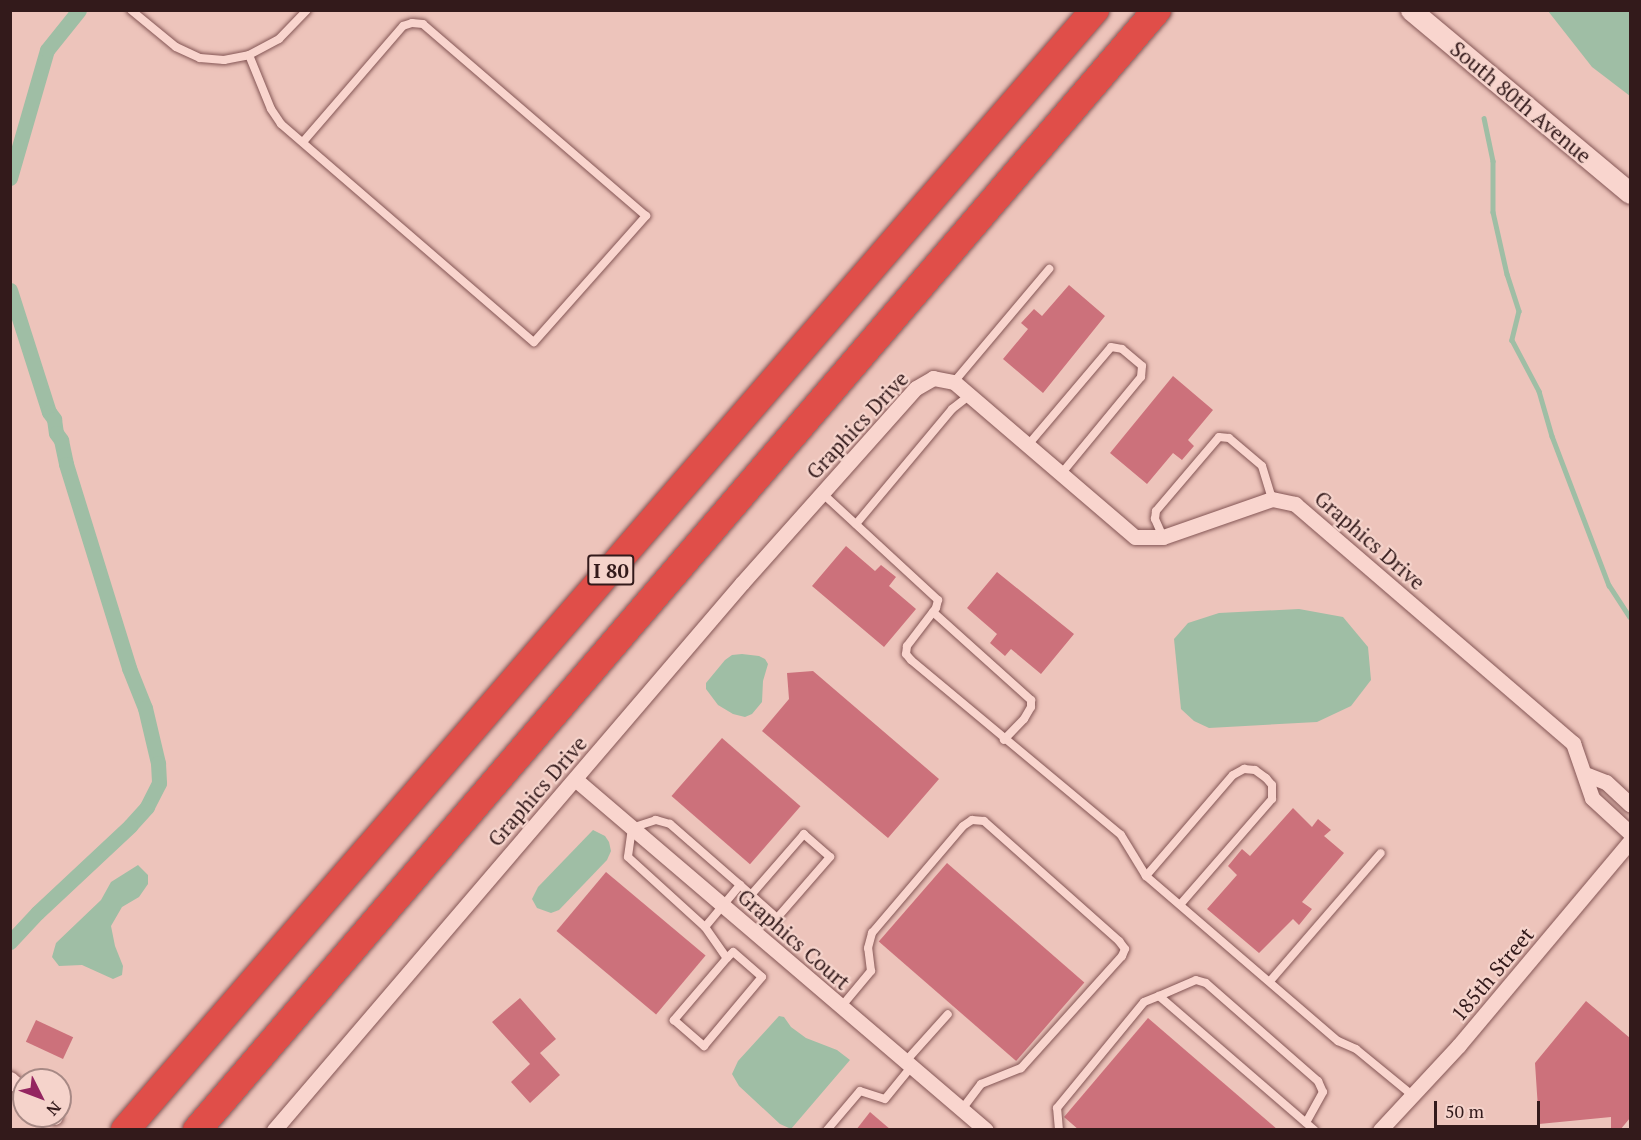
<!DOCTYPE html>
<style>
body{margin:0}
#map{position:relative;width:1641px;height:1140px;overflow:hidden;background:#edc4bb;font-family:"PT Serif",serif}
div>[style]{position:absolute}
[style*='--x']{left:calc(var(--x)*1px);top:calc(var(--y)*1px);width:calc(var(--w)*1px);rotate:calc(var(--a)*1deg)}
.water>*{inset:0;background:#9fbea5}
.stream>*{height:4.5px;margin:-2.25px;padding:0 2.25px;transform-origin:2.25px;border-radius:2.25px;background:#9fbea5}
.canal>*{height:15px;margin:-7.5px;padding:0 7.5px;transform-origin:7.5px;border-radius:7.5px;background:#9fbea5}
.building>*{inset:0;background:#cc717b;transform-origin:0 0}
.roads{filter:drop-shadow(0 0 2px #845655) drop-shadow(0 0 2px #845655)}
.lane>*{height:8px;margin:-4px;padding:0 4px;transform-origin:4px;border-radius:4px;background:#f9d5ce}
.street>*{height:15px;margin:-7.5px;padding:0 7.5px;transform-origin:7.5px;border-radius:7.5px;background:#f9d5ce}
.secondary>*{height:21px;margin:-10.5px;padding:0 10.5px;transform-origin:10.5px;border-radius:10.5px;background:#f9d5ce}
.highway>*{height:28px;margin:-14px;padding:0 14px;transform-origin:14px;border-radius:14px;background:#e04e49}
span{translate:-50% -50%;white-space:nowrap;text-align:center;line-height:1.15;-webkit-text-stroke:4.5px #f5d3cb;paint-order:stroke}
.shield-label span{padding:2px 4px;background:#f5d3cb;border:2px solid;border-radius:4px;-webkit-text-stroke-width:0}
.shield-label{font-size:20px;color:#331a1b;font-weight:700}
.street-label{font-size:21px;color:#331a1b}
.frame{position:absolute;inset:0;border:12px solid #331a1b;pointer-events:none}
.north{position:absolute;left:12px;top:1068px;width:60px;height:60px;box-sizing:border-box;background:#f5d3cb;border:2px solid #a78985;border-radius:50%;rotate:132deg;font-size:16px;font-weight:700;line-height:24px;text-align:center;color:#331a1b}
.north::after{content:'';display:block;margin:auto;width:21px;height:27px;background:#942560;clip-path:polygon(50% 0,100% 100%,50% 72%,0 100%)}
.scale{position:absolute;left:1434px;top:1101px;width:106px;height:27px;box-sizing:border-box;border:3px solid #331a1b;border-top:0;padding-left:8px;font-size:18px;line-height:21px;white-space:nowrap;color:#331a1b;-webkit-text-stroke:4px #f5d3cb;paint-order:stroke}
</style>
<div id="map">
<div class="water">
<div style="clip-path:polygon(1548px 11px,1630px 11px,1630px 96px,1592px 67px)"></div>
<div style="clip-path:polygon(1299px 609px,1343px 617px,1368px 647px,1371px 680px,1351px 706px,1317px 722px,1209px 728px,1194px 721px,1181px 709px,1174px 639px,1188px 623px,1219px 613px)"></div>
<div style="clip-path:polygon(742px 654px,759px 656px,765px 659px,768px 664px,763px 681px,762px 702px,752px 714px,745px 717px,733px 714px,718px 705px,706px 689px,706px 683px,725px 660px,732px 655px)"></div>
<div style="clip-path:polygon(593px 830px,605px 836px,609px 842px,611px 851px,607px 860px,559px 910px,551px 913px,537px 908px,532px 899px,538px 887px)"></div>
<div style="clip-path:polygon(138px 865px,148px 875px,148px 884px,139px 897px,122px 907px,111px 926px,115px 946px,123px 966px,122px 975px,113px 979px,82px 965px,59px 966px,52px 957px,56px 943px,101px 900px,111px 882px)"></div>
<div style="clip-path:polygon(779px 1016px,784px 1017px,791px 1027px,806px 1038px,837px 1050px,850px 1060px,791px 1129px,780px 1124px,739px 1086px,732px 1074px,738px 1061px)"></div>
</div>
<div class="stream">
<div style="--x:1484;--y:118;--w:44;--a:78.2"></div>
<div style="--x:1493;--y:161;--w:51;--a:90"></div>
<div style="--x:1493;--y:212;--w:64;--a:77.3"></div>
<div style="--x:1507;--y:274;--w:39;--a:72"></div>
<div style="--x:1519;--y:311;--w:30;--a:104"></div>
<div style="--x:1512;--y:340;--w:58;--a:62.1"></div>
<div style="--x:1539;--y:391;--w:47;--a:73.9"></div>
<div style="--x:1552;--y:436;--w:160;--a:69.1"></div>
<div style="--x:1609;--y:585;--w:38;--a:57"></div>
</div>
<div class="canal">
<div style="--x:10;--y:178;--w:133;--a:-73.9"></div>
<div style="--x:47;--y:50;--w:51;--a:-51.3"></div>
<div style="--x:10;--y:290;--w:128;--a:72.3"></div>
<div style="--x:49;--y:412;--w:9;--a:54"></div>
<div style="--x:54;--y:419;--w:14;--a:82"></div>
<div style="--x:56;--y:433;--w:9;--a:54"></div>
<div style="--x:61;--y:440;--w:25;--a:78"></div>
<div style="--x:66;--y:464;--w:214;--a:72.8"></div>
<div style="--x:129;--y:668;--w:43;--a:68.2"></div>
<div style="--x:145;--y:708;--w:57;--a:76.7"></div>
<div style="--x:158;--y:763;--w:20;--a:87"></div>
<div style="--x:159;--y:783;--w:27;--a:117"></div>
<div style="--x:147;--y:807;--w:25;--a:132"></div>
<div style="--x:130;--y:826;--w:127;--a:136.9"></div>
<div style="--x:37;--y:913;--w:40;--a:133"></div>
</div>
<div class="building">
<div style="clip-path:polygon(1069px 285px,1105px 316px,1043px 393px,1003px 359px,1028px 329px,1021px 323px,1034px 309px,1042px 316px)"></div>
<div style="clip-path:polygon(1173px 376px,1213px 410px,1188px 440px,1194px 446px,1182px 460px,1173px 453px,1147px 484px,1110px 453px)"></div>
<div style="clip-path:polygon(846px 546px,875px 571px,881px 565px,896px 577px,889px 586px,916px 609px,884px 647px,812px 586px)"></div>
<div style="clip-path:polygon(997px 572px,1074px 634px,1041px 674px,1011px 649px,1005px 656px,990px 643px,997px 634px,967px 608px)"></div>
<div style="clip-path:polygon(813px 671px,939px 779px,888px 838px,762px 731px,789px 699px,787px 673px)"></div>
<div style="left:722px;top:738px;width:104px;height:77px;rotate:41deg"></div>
<div style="clip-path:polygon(1293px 808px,1312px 827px,1318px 819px,1331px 830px,1324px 836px,1344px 853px,1302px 902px,1312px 909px,1299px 925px,1293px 919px,1259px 953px,1207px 909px,1237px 875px,1228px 866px,1242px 849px,1250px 856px)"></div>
<div style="left:947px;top:863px;width:182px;height:104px;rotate:41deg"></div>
<div style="left:606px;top:872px;width:130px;height:77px;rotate:40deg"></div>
<div style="clip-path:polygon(520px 998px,556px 1039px,540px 1053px,560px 1075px,530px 1103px,511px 1082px,530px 1064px,492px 1022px)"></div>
<div style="clip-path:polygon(1586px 1001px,1630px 1038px,1630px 1118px,1620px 1130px,1611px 1130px,1611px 1117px,1539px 1124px,1535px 1063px)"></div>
<div style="clip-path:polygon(1148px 1018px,1278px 1130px,1079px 1130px,1064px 1117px)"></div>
<div style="left:36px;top:1020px;width:41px;height:24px;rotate:25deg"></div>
<div style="clip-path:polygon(870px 1112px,891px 1130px,856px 1130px)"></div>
</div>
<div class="roads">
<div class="lane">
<div style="--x:131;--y:10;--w:58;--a:39.4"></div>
<div style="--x:176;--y:47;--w:26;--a:25"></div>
<div style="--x:200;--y:58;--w:24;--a:5"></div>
<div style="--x:224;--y:60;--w:25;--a:-11"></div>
<div style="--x:249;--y:55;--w:34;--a:-28"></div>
<div style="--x:279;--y:39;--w:40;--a:-46"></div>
<div style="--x:249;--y:55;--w:58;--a:67.8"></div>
<div style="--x:271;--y:109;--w:18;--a:56"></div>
<div style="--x:281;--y:124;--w:334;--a:40.8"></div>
<div style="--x:534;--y:342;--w:169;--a:-48.4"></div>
<div style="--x:646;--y:216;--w:294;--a:-139.3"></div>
<div style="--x:423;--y:24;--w:11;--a:-175"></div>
<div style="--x:412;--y:23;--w:9;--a:162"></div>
<div style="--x:403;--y:26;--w:153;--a:130.8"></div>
<div style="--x:954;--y:382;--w:148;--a:-49.9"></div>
<div style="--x:1028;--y:445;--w:128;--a:-49.7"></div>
<div style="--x:1111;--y:347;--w:11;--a:10"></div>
<div style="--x:1122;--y:349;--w:26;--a:40"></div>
<div style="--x:1142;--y:366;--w:11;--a:95"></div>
<div style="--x:1141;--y:377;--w:126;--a:129.5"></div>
<div style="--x:822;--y:493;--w:158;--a:42.7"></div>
<div style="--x:938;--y:600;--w:8;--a:104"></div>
<div style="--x:936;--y:608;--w:48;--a:127.3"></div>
<div style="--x:907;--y:646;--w:8;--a:97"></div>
<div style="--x:906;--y:654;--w:8;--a:50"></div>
<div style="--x:911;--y:660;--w:273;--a:39.8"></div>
<div style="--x:1121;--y:835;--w:48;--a:58.6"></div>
<div style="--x:1146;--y:876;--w:253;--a:40.7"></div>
<div style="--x:1338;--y:1041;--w:20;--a:24"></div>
<div style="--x:1356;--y:1049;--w:72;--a:39.4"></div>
<div style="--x:856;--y:524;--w:150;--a:-50.1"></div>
<div style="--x:952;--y:409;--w:23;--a:-38"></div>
<div style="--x:1163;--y:537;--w:20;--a:-114"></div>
<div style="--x:1155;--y:519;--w:8;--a:-83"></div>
<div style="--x:1156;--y:511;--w:97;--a:-49.6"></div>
<div style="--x:1219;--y:437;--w:10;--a:6"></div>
<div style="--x:1229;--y:438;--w:43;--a:40.3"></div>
<div style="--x:1262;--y:466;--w:34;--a:73"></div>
<div style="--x:933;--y:612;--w:132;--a:41.9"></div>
<div style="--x:1031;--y:700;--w:7;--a:90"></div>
<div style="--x:1031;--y:707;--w:14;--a:120"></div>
<div style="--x:1024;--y:719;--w:29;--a:134"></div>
<div style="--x:1146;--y:876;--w:133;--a:-49.3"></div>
<div style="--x:1233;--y:775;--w:13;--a:-29"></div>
<div style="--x:1244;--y:769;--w:11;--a:5"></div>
<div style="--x:1255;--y:770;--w:14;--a:36"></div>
<div style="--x:1266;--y:778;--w:9;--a:49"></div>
<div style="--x:1272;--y:785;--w:14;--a:90"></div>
<div style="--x:1272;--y:799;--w:140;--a:131"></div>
<div style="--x:740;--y:885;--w:50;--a:41.7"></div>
<div style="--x:777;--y:918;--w:81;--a:-49"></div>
<div style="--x:830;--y:857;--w:35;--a:-139"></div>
<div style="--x:804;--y:834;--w:81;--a:131"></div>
<div style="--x:705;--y:927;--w:55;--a:-50.2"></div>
<div style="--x:740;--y:885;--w:93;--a:-138.9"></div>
<div style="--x:670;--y:824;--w:15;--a:-164"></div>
<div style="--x:656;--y:820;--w:25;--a:162"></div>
<div style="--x:632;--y:828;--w:29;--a:98"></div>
<div style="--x:628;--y:857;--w:104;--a:42.3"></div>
<div style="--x:705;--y:927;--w:38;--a:55"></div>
<div style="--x:727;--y:958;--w:82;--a:130.5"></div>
<div style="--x:674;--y:1020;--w:40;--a:41"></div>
<div style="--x:704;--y:1046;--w:90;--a:-50"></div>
<div style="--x:762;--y:977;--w:38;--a:-139"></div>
<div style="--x:733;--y:952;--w:8;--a:135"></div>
<div style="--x:1270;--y:981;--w:169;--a:-49.1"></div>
<div style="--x:1159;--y:996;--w:40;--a:-23.4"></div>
<div style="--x:1196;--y:980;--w:10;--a:17"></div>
<div style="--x:1206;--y:983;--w:149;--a:41.2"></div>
<div style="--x:1318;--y:1081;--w:12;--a:66"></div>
<div style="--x:1323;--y:1092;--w:35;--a:119"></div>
<div style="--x:841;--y:1007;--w:47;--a:-50.2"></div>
<div style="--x:871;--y:971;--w:23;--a:-97"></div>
<div style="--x:868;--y:948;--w:16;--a:-75"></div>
<div style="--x:872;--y:933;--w:140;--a:-49.6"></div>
<div style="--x:963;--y:826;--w:11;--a:-34"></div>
<div style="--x:972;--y:820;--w:12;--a:5"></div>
<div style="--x:984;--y:821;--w:181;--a:41.6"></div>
<div style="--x:1119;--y:941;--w:10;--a:53"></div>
<div style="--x:1125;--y:949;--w:8;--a:113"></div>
<div style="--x:1122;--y:956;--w:151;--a:132"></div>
<div style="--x:1021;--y:1068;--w:43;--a:158.2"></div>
<div style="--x:981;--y:1084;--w:31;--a:127"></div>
<div style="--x:905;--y:1062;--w:64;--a:-48.1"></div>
<div style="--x:827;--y:1130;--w:51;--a:-49.8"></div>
<div style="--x:860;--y:1091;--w:26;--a:18"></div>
<div style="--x:885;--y:1099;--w:41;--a:-50.9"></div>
<div style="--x:1059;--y:1130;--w:22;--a:-95"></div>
<div style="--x:1057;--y:1108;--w:137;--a:-50.6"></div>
<div style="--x:1144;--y:1002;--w:16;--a:-22"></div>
<div style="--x:1159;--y:996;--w:205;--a:40.8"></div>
</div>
<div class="street">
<div style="--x:1585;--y:774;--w:22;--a:21"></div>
<div style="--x:1606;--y:782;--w:33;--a:43"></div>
<div style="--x:575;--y:779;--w:540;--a:40.5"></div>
<div style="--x:10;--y:1079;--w:18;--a:41"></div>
<div style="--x:53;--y:1116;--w:2;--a:27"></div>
<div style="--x:274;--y:1130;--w:720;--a:-49.45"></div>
<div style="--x:742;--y:583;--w:261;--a:-48.3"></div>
<div style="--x:916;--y:388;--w:20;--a:-30"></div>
<div style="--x:933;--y:378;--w:21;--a:11"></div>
<div style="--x:954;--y:382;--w:238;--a:40.6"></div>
<div style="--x:1135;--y:537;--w:28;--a:0"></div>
<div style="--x:1163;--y:537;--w:115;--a:-19.2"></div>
<div style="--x:1272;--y:499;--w:24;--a:12"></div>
<div style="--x:1295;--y:504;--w:367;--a:40.7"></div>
<div style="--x:1573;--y:743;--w:58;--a:70.9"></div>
<div style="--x:1592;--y:798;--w:52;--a:42.6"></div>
<div style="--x:1380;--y:1130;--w:116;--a:-47.1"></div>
<div style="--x:1459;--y:1045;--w:266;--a:-50"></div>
</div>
<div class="secondary">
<div style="--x:1411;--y:10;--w:285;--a:39.9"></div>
</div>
<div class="highway">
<div style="--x:125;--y:1130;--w:1482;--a:-49.11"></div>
<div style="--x:197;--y:1130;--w:1475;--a:-49.4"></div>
</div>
</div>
<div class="shield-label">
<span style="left:611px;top:570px">I 80</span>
</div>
<div class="street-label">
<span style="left:1521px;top:102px;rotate:40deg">South 80th Avenue</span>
<span style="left:857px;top:425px;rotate:-47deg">Graphics Drive</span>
<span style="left:1370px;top:540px;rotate:41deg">Graphics Drive</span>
<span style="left:537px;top:791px;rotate:-49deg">Graphics Drive</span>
<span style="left:794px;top:939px;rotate:41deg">Graphics Court</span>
<span style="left:1492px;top:974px;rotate:-50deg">185th Street</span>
</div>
<div class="frame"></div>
<div class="north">N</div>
<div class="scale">50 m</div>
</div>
